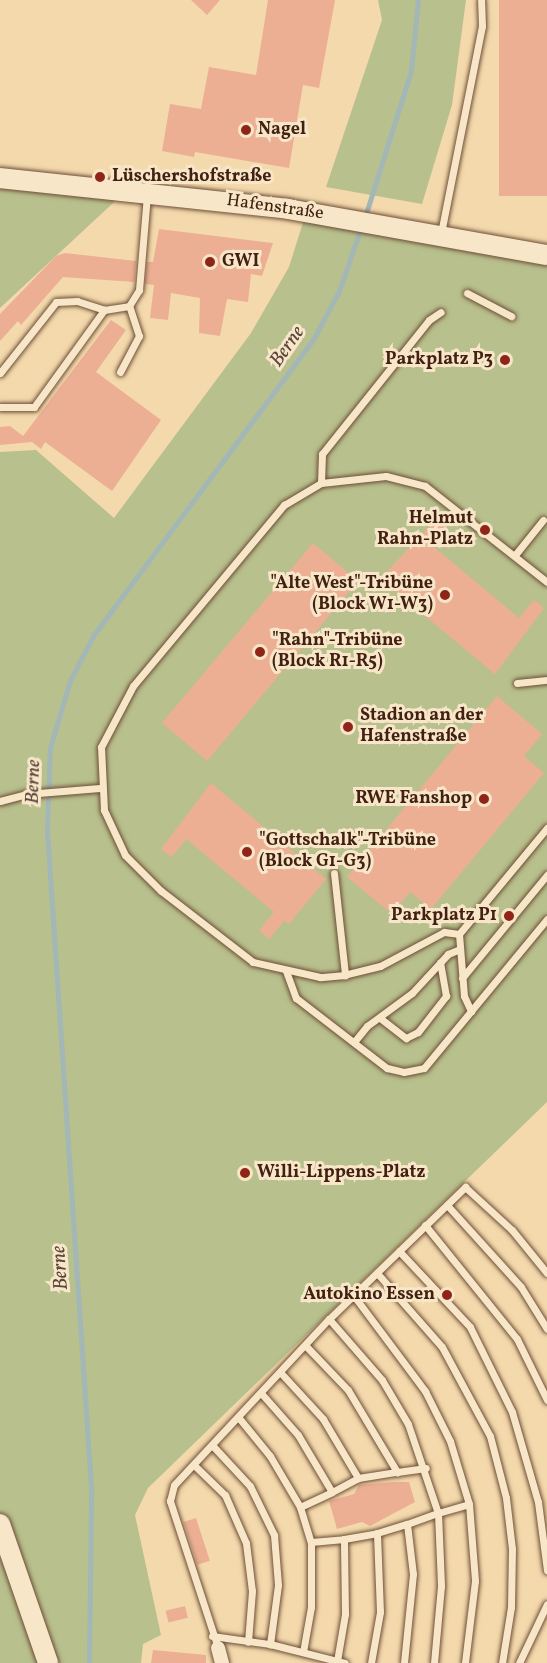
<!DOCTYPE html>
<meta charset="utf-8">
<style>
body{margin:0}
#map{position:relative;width:547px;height:1663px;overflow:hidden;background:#f4d9ac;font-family:Vollkorn,serif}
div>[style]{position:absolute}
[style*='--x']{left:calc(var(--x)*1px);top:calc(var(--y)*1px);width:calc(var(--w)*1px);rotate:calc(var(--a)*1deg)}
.green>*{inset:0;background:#b8c08d}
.stream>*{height:4.5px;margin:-2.25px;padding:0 2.25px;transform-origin:2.25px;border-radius:2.25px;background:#a2b7b6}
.building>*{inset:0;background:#ecaf94;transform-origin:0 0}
.roads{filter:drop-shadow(0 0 2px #6e4f38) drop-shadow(0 0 2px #6e4f38)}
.lane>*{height:7px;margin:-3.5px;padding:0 3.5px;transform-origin:3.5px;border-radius:3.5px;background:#f8e6c9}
.street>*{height:14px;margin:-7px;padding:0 7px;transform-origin:7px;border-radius:7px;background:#f8e6c9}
.secondary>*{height:20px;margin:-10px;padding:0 10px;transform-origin:10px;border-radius:10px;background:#f8e6c9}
.dots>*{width:16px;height:16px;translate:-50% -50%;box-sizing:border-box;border:3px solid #f8e6c9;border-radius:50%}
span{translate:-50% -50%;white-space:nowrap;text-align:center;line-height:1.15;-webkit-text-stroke:6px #f8e6c9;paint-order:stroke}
.poi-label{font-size:18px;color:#422112;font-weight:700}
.left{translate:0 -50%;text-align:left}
.right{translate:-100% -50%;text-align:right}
.street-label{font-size:18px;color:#422112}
.water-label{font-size:20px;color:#5a463b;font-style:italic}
</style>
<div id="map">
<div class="green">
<div style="clip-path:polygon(378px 0,466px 0,452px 105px,422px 204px,326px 187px,382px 20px)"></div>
<div style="clip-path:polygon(0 186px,21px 191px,126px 191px,0 308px)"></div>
<div style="clip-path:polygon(306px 213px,547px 258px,547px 1102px,148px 1488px,135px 1515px,161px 1635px,143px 1644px,141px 1663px,49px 1663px,0 1520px,0 452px,36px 450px,114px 518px,251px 333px,289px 267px)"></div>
<div style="clip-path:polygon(0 1553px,40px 1663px,0 1663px)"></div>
</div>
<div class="stream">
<div style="--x:365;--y:217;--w:153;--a:-72.5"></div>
<div style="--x:411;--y:71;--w:71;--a:-84.4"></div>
<div style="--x:89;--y:1663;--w:176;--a:-89.3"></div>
<div style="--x:91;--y:1487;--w:656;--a:-93.84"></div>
<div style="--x:47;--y:832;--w:84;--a:-88"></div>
<div style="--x:50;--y:748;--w:70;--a:-73.4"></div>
<div style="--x:70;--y:681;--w:51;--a:-62.9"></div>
<div style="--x:93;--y:636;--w:369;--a:-53.4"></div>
<div style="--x:313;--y:340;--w:55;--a:-62"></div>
<div style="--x:339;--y:291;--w:67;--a:-70.8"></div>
</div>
<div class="building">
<div style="clip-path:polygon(191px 0,220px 0,207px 15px)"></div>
<div style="clip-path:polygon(268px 0,335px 0,319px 88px,303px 85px,289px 168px,195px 152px,194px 157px,162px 151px,170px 104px,201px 109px,209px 67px,256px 75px)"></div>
<div style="left:499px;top:0;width:48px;height:196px"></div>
<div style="clip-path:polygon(159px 229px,273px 243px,262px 276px,251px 274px,248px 302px,227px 299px,220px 336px,199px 333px,200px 298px,171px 293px,168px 320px,150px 318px,154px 285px,145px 284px,147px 262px,153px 262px)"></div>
<div style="clip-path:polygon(65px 253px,136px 261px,134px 282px,63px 277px,21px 325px,18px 321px,0 341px,0 314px,56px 256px)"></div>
<div style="clip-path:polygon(111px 320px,126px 330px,96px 372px,161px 420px,112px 491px,45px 442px,41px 449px,32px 442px,0 445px,0 427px,10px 426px,23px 436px)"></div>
<div style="clip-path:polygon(436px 519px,446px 527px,431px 545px,441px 553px,519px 618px,534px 600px,544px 608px,495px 674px,380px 579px)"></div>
<div style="left:313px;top:543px;width:59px;height:235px;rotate:40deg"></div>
<div style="clip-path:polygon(497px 696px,542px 734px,524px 756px,544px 773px,431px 909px,410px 892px,392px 914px,347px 877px)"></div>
<div style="clip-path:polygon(211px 783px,326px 879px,289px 924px,284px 921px,269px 939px,259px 930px,274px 912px,197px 848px,187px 839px,171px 857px,161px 849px)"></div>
<div style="clip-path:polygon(393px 1482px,409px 1482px,415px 1502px,370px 1526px,362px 1522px,337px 1529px,329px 1501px,354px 1494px,359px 1485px)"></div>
<div style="left:196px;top:1518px;width:45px;height:13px;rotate:72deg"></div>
<div style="left:185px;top:1606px;width:12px;height:20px;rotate:76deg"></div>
<div style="clip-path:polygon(153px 1650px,206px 1655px,206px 1663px,151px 1663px)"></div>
</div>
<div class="roads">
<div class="lane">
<div style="--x:441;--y:233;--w:211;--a:-78.8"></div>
<div style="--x:482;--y:26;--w:26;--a:-92"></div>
<div style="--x:467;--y:293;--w:50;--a:27.6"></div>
<div style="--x:120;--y:372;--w:41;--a:-62.2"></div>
<div style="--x:139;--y:336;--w:32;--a:-108"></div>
<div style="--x:0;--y:373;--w:90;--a:-51.7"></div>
<div style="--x:56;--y:302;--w:21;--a:-3"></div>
<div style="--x:77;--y:301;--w:28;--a:18"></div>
<div style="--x:104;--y:310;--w:25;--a:-9"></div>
<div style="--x:129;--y:306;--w:19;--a:-58"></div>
<div style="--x:139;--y:290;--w:96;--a:-85.2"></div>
<div style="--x:0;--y:407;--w:34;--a:0"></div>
<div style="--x:34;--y:407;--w:120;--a:-54.2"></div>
<div style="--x:321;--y:483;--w:29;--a:-88"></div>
<div style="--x:322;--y:454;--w:171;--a:-51.4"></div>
<div style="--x:429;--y:320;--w:14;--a:-34"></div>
<div style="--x:515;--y:555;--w:45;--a:-51.3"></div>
<div style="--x:517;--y:683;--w:30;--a:-6"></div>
<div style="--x:0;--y:801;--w:27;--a:-15"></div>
<div style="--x:26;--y:794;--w:74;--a:-4.6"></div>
<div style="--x:334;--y:873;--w:103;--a:83.8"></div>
<div style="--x:459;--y:934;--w:15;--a:-172"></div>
<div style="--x:444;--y:932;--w:72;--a:152"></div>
<div style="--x:380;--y:966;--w:36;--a:166"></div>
<div style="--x:345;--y:975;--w:25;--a:175"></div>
<div style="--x:320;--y:977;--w:69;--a:-167.4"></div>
<div style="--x:253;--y:962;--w:116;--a:-142.3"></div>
<div style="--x:161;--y:891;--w:51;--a:-135"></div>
<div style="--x:125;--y:855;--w:50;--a:-115"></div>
<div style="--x:104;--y:810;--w:63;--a:-92.7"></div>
<div style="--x:101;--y:747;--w:69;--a:-62.3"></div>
<div style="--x:133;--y:686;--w:236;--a:-50.2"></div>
<div style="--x:284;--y:505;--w:43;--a:-30.7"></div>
<div style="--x:321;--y:483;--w:65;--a:-6.1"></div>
<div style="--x:386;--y:476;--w:40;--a:14.4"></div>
<div style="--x:425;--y:486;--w:155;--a:38.2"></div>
<div style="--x:459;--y:934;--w:62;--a:85.4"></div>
<div style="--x:464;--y:996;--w:17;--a:65"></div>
<div style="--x:471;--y:1011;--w:119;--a:-50.4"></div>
<div style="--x:459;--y:934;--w:138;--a:-50.3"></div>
<div style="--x:286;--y:971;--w:29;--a:70"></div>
<div style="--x:296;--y:998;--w:115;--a:37.6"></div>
<div style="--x:387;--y:1068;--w:17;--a:13"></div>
<div style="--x:404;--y:1072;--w:20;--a:-11"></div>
<div style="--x:424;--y:1068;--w:74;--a:-50.5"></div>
<div style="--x:462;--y:978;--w:134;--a:-50.5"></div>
<div style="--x:380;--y:1018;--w:33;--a:38"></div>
<div style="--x:406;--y:1038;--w:13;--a:-27"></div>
<div style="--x:418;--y:1032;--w:46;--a:-52.1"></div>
<div style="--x:446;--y:996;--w:34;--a:-100"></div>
<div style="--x:354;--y:1042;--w:21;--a:-51"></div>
<div style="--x:367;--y:1026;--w:56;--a:-36.3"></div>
<div style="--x:412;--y:993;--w:53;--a:-47.3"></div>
<div style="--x:448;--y:954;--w:13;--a:-23"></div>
<div style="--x:447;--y:1205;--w:110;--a:47.9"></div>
<div style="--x:521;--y:1287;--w:49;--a:58.2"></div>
<div style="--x:425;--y:1225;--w:146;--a:51.1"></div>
<div style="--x:517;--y:1339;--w:68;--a:63.8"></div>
<div style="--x:399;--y:1251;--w:104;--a:46.9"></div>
<div style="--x:470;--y:1327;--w:95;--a:63.7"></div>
<div style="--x:512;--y:1412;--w:94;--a:73.9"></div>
<div style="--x:538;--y:1502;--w:69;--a:82.5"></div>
<div style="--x:377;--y:1273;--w:98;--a:48.7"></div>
<div style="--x:442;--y:1347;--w:101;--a:61.7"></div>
<div style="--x:490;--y:1436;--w:64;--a:75.5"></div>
<div style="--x:506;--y:1498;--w:51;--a:83.3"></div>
<div style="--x:512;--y:1549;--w:58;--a:91"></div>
<div style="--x:511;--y:1607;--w:57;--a:99.1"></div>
<div style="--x:354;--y:1296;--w:119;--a:53.2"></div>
<div style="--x:425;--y:1391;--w:56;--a:63.4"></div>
<div style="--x:450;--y:1441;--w:66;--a:73.2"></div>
<div style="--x:329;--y:1319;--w:81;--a:49"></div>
<div style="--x:382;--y:1380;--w:51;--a:59.4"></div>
<div style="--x:408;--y:1424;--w:94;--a:71.4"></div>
<div style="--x:438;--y:1513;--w:32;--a:-16"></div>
<div style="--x:469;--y:1504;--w:77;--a:85.5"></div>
<div style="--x:475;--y:1581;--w:83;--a:97"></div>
<div style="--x:305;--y:1345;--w:62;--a:46.3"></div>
<div style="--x:348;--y:1390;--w:96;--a:59.1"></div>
<div style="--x:397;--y:1472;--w:29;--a:-8"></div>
<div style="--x:280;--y:1372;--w:64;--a:47.5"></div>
<div style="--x:323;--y:1419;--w:69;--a:59.3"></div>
<div style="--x:358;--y:1478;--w:39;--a:-9"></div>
<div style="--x:261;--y:1393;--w:56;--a:48.6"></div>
<div style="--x:298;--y:1435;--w:66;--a:59.2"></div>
<div style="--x:332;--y:1492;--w:30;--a:-28"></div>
<div style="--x:239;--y:1418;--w:49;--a:50.8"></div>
<div style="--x:270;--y:1456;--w:59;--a:59.5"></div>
<div style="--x:300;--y:1507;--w:35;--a:-25"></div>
<div style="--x:212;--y:1445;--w:56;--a:47.2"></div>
<div style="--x:250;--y:1486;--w:55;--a:63.9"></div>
<div style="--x:274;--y:1535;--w:50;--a:85.4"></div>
<div style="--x:278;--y:1585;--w:60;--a:97.7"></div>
<div style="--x:195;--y:1466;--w:42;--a:44"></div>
<div style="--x:225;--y:1495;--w:52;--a:66.4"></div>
<div style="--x:246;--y:1543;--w:48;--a:82.9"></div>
<div style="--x:252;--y:1591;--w:51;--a:94.5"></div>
<div style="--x:300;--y:1507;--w:37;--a:73"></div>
<div style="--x:311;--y:1542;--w:33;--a:-5"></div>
<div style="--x:407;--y:1524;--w:33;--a:-20"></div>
<div style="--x:438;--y:1513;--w:73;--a:87.6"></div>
<div style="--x:441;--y:1586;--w:77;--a:95.2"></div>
<div style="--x:212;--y:1636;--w:59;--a:7.9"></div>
<div style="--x:270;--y:1644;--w:77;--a:14.2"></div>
<div style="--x:218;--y:1648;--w:155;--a:-108.1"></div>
<div style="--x:170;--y:1501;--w:16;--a:-76"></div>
<div style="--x:174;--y:1485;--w:227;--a:-47"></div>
<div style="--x:329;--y:1319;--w:190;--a:-44.1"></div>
<div style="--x:465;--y:1187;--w:64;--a:42.5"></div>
<div style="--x:512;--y:1230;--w:55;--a:50.9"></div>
<div style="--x:303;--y:1652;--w:46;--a:-79.9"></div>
<div style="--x:311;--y:1607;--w:65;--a:-90"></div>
<div style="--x:337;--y:1661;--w:48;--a:-80.3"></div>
<div style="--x:345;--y:1614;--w:75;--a:-90.8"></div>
<div style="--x:344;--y:1539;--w:34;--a:-10"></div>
<div style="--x:371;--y:1663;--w:52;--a:-80"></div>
<div style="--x:380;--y:1612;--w:79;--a:-92.2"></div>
<div style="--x:377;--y:1533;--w:31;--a:-17"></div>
<div style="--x:407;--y:1524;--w:50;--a:83.2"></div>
<div style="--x:413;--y:1574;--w:89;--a:95.8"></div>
<div style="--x:519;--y:1663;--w:65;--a:-64.6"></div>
</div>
<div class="street">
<div style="--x:218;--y:1648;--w:16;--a:75"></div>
</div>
<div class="secondary">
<div style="--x:0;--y:178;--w:290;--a:6.1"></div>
<div style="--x:288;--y:209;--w:263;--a:10.1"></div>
<div style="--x:0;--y:1524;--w:147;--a:70.9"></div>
</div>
</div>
<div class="dots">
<div style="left:246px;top:130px;background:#8f2418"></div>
<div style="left:100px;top:177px;background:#8f2418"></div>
<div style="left:210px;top:262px;background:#8f2418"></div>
<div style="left:505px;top:360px;background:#8f2418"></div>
<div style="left:485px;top:530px;background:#8f2418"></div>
<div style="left:445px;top:595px;background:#8f2418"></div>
<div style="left:260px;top:652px;background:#8f2418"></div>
<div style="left:348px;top:727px;background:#8f2418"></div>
<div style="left:484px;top:799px;background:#8f2418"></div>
<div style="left:247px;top:852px;background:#8f2418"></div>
<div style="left:509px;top:916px;background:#8f2418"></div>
<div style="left:245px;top:1173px;background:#8f2418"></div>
<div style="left:447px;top:1295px;background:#8f2418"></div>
</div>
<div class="poi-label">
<span class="left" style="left:258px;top:130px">Nagel</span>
<span class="left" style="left:112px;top:177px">Lüschershofstraße</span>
<span class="left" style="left:222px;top:262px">GWI</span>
<span class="right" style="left:493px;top:360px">Parkplatz P3</span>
<span class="right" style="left:473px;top:530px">Helmut<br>Rahn-Platz</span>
<span class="right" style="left:433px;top:595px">"Alte West"-Tribüne<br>(Block W1-W3)</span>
<span class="left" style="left:272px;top:652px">"Rahn"-Tribüne<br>(Block R1-R5)</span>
<span class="left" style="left:360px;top:727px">Stadion an der<br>Hafenstraße</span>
<span class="right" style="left:472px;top:799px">RWE Fanshop</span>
<span class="left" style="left:259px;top:852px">"Gottschalk"-Tribüne<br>(Block G1-G3)</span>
<span class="right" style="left:497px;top:916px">Parkplatz P1</span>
<span class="left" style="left:257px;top:1173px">Willi-Lippens-Platz</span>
<span class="right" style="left:435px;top:1295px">Autokino Essen</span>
</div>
<div class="street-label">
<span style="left:275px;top:208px;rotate:8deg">Hafenstraße</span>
</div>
<div class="water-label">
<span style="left:288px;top:347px;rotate:-55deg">Berne</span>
<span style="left:34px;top:782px;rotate:-88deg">Berne</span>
<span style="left:61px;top:1268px;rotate:-94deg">Berne</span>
</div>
</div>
